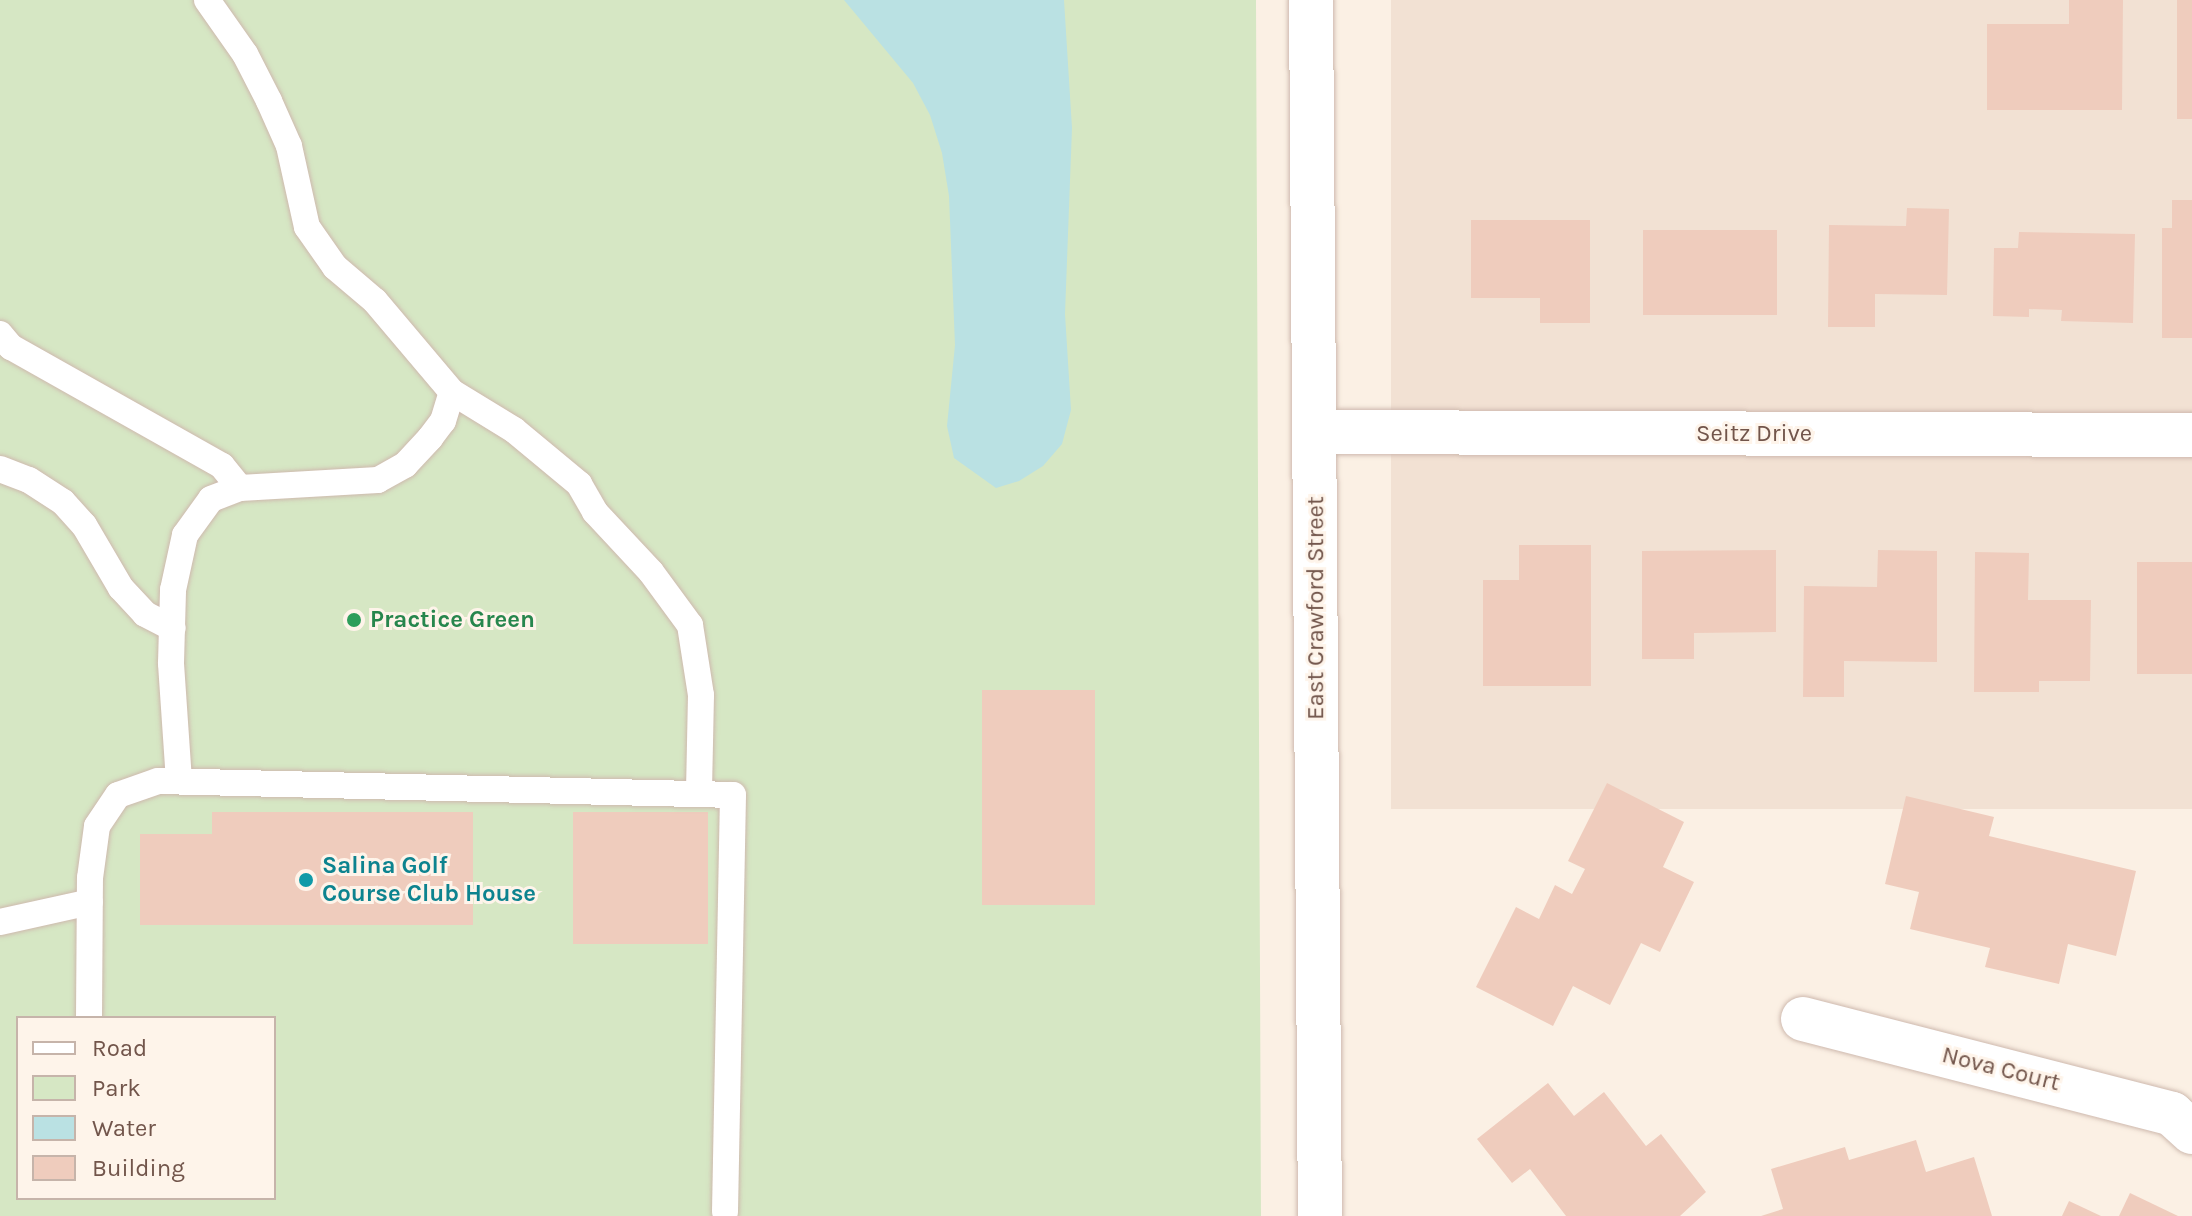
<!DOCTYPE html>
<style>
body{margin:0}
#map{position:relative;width:2192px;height:1216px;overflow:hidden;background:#fbf0e4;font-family:Karla,sans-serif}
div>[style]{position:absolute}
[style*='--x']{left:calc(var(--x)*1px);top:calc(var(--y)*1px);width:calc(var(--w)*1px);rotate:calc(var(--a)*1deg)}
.residential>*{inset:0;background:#f2e1d3;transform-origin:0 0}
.green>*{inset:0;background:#d6e7c4}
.water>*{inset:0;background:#bae1e3}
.building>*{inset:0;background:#efccbd;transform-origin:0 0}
.roads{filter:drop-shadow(0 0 2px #ceb9ae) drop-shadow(0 0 2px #ceb9ae)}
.service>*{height:26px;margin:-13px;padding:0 13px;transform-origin:13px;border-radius:13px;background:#fff}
.minor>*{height:44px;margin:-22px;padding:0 22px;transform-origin:22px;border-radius:22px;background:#fff}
.tertiary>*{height:44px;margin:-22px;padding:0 22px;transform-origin:22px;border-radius:22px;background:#fff}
.dots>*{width:22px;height:22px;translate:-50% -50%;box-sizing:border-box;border:4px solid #fef4ea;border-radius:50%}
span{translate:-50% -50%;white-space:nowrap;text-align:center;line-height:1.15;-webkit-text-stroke:6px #fef4ea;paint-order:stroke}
.street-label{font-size:24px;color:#72554b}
.leisure-label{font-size:24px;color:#27864d;font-weight:700}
.left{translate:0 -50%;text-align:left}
.culture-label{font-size:24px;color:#0d838f;font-weight:700}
.legend{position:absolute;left:16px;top:1016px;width:260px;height:184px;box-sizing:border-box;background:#fef4ea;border:2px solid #c6b4aa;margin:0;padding:10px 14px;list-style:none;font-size:24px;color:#72554b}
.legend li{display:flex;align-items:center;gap:16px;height:40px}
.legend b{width:40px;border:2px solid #c6b4aa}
</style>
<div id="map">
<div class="residential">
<div style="left:1391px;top:0;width:801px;height:809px"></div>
</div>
<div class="green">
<div style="clip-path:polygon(evenodd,0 0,1256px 0,1261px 1216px,0 1216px,0 0,18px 1018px,274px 1018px,274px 1198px,18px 1198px,18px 1018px)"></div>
</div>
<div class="water">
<div style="clip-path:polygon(844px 0,1064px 0,1072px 128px,1065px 314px,1071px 410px,1062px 444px,1043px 466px,1019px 481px,996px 488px,954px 458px,947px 426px,955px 345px,949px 196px,942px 153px,930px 115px,913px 83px)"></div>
</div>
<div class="building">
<div style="clip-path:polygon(2069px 0,2123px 0,2122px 110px,1987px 110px,1987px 24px,2069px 24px)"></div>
<div style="left:2177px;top:0;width:15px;height:119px"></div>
<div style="clip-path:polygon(2172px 200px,2192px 200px,2192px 338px,2162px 338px,2162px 228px,2172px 228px)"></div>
<div style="clip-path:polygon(1907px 208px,1949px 209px,1947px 295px,1875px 294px,1875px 327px,1828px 327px,1829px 225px,1906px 226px)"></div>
<div style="clip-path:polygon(1471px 220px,1590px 220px,1590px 323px,1540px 323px,1540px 298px,1471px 298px)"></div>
<div style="left:1643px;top:230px;width:134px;height:85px"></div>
<div style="clip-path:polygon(2019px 232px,2135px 234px,2133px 323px,2061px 321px,2062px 310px,2029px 309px,2029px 317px,1993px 316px,1994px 248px,2018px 248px)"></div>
<div style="clip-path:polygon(1519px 545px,1591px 545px,1591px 686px,1483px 686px,1483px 580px,1519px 580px)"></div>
<div style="clip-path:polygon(1776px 550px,1776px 632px,1694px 633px,1694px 659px,1642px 659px,1642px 551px)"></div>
<div style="clip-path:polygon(1878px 550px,1937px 551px,1937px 662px,1844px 661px,1844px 697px,1803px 697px,1804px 586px,1877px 587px)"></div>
<div style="clip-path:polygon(1975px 552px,2029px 553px,2028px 600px,2091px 600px,2090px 681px,2039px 681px,2039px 692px,1974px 692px)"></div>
<div style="left:2137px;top:562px;width:55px;height:112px"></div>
<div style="left:1095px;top:690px;width:215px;height:113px;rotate:90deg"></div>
<div style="clip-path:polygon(1607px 783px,1684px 822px,1663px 867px,1694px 882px,1660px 952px,1641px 943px,1610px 1005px,1573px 986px,1553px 1026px,1476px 987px,1516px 907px,1539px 919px,1555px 885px,1572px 894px,1585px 869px,1568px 861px)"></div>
<div style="clip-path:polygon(1906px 796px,1994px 817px,1989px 836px,2136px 871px,2116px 956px,2068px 944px,2059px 984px,1985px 967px,1990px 948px,1910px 929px,1919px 892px,1885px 884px)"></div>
<div style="clip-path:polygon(212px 812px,473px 812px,473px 925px,140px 925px,140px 834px,212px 834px)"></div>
<div style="left:573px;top:812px;width:135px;height:132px"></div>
<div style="clip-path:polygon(1548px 1083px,1574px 1116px,1604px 1092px,1646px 1146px,1661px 1134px,1706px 1192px,1680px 1216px,1566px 1216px,1530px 1169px,1512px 1183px,1477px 1139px)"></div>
<div style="clip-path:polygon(1916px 1140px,1926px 1172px,1974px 1157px,1992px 1216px,1761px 1216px,1783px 1209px,1771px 1169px,1845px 1147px,1849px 1160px)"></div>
<div style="clip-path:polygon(2130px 1193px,2178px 1216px,2119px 1216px)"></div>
<div style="clip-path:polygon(2069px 1201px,2101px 1216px,2062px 1216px)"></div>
</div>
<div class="roads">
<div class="service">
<div style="--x:207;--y:0;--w:66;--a:54.9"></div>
<div style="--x:245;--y:54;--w:53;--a:62.9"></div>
<div style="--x:269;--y:101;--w:49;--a:66"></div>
<div style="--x:289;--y:146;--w:83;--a:77.5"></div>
<div style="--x:307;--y:227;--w:49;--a:55"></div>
<div style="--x:335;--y:267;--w:52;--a:40.4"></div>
<div style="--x:375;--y:301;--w:119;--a:49.8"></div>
<div style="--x:452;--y:392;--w:73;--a:31.5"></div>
<div style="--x:514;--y:430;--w:85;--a:39.7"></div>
<div style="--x:579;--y:484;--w:32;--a:60"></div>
<div style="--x:595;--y:512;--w:82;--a:47"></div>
<div style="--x:651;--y:572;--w:66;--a:53.7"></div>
<div style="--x:690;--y:625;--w:71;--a:81.1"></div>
<div style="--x:701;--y:695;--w:99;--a:91.2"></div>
<div style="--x:0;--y:334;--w:17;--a:50"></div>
<div style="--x:11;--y:347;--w:242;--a:29.4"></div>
<div style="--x:222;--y:466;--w:28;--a:51"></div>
<div style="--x:0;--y:469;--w:31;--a:21"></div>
<div style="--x:29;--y:480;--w:40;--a:32.9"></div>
<div style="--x:63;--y:502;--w:31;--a:48"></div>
<div style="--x:84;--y:525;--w:73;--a:59.6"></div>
<div style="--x:121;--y:588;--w:35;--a:47"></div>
<div style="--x:145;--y:614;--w:31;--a:27"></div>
<div style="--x:179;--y:781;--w:118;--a:-93.9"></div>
<div style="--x:171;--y:663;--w:73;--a:-88.4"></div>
<div style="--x:173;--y:590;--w:56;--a:-77.7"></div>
<div style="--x:185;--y:535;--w:44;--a:-54.2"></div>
<div style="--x:211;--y:499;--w:31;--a:-21"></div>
<div style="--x:240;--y:488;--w:138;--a:-3.3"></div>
<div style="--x:378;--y:480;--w:31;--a:-29"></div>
<div style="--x:405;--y:465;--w:37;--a:-47"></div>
<div style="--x:430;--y:438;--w:21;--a:-53"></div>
<div style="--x:443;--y:421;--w:30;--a:-73"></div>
<div style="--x:0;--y:922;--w:92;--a:-12.5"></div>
<div style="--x:89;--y:1018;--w:140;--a:-89.6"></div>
<div style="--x:90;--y:878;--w:52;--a:-82.3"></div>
<div style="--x:97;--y:826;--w:37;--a:-56"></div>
<div style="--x:118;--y:795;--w:42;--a:-19.3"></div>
<div style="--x:158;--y:781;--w:575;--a:1.39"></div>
<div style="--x:733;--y:795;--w:417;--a:91.1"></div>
</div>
<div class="minor">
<div style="--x:1315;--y:432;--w:877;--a:0.2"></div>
<div style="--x:1803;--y:1019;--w:381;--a:14.4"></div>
<div style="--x:2172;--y:1114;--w:27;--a:42"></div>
</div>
<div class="tertiary">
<div style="--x:1311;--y:0;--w:1216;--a:89.58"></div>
</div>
</div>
<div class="dots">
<div style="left:354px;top:620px;background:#2e9e5b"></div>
<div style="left:306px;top:880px;background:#0f9aa8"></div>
</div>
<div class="street-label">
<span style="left:1754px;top:434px">Seitz Drive</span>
<span style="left:1316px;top:608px;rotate:-90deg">East Crawford Street</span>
<span style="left:2001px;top:1069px;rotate:14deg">Nova Court</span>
</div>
<div class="leisure-label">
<span class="left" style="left:370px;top:620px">Practice Green</span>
</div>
<div class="culture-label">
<span class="left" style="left:322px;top:880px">Salina Golf<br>Course Club House</span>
</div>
<ul class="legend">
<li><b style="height:10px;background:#fff"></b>Road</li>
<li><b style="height:22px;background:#d6e7c4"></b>Park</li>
<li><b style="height:22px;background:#bae1e3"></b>Water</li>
<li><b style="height:22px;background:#efccbd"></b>Building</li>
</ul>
</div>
